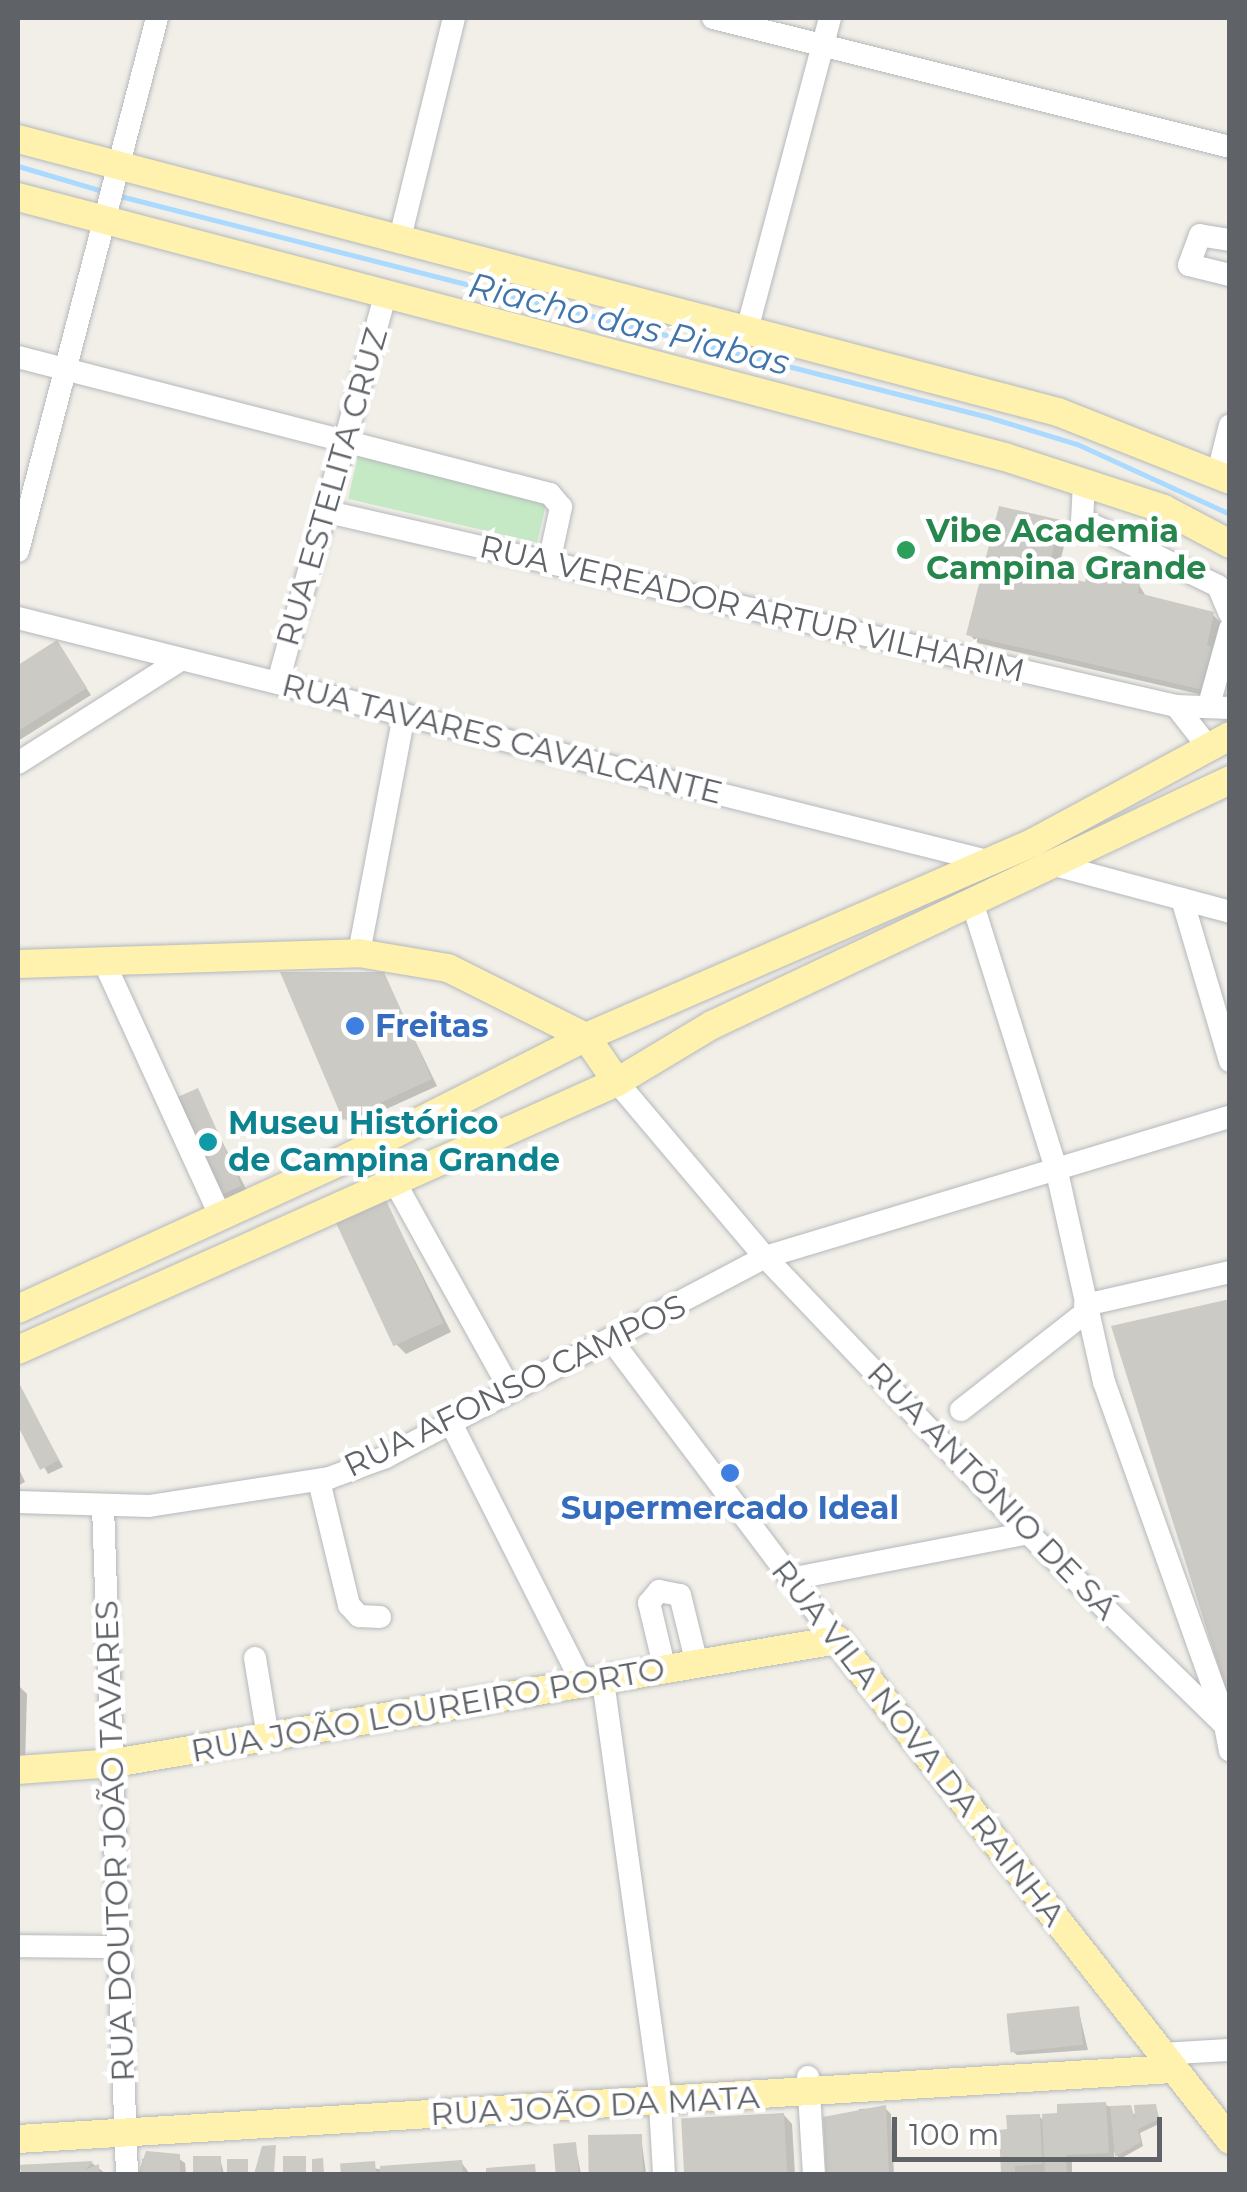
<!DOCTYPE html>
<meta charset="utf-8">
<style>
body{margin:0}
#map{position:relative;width:1247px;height:2192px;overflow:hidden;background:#f1efe8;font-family:Montserrat,sans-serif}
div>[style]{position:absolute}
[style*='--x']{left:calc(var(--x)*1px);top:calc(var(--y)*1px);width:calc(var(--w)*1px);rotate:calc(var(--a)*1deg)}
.green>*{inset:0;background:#c5e8c5;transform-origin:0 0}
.shadow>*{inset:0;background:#0003;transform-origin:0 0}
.stream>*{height:5px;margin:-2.5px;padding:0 2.5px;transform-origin:2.5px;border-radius:2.5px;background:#aadaff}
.building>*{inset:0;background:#cccac5;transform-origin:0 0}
.roads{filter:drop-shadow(0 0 2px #b5b8bc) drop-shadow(0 0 2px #b5b8bc)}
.minor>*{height:22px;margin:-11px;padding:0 11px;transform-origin:11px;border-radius:11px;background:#fff}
.major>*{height:28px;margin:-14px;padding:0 14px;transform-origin:14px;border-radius:14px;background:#fff2af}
.dots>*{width:28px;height:28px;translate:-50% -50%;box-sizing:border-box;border:5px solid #fff;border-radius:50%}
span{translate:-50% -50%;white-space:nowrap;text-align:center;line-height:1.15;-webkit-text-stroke:9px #fff;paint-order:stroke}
.street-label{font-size:32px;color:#5f6368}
.leisure-label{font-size:32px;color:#27864d;font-weight:700}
.left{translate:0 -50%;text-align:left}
.shop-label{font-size:32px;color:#366cbe;font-weight:700}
.culture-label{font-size:32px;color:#0d838f;font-weight:700}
.water-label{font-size:35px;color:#4174aa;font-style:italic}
.frame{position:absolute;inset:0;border:20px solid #5f6368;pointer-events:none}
.scale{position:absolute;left:892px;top:2117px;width:270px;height:45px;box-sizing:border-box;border:5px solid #5f6368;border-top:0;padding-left:12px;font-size:30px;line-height:35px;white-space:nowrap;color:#5f6368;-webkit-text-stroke:8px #fff;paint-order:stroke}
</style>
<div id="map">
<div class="green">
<div style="left:358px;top:456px;width:194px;height:44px;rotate:13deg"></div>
</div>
<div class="shadow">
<div style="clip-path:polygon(1060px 522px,1068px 531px,1056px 577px,1087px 585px,1139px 585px,1147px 598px,1212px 614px,1221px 623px,1220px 699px,978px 643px,969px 634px)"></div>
<div style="clip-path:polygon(57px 644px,91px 695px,18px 741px,18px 668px)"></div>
<div style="clip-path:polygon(383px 974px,437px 1086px,351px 1125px,345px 1119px)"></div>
<div style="clip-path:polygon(197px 1091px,247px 1191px,226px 1201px,220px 1194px)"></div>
<div style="clip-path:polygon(385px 1201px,451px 1332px,406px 1354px,397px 1345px)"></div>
<div style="clip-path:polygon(18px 1385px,63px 1467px,48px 1474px,18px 1420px)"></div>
<div style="clip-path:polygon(18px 1467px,25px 1482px,18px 1486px)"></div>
<div style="clip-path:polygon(18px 1685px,27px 1694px,25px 1764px,18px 1764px)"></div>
<div style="clip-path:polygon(1078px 2008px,1088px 2050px,1017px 2055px,1010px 2049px)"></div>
<div style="clip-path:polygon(1105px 2105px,1137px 2115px,1155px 2106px,1161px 2123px,1140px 2133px,1143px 2146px,1120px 2159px,1114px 2152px,1114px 2158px,1072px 2160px,1072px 2174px,1004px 2174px,1002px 2132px,1039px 2116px,1045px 2122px)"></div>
<div style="clip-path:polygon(885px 2108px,891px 2114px,894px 2174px,828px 2174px,825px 2119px,860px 2122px,859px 2109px)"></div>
<div style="clip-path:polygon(784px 2115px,792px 2124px,795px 2174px,687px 2174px,684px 2120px)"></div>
<div style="left:641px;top:2137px;width:37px;height:50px;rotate:82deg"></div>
<div style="clip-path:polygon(575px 2144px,581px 2174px,558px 2174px,556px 2146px)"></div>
<div style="clip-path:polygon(172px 2154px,185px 2163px,186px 2174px,142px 2174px,142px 2159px)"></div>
<div style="clip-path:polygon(196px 2158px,220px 2158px,224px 2174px,196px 2174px)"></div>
<div style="clip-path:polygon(461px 2162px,470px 2174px,343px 2174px,343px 2164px,379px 2169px)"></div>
<div style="clip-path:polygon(92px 2163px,106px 2174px,29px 2174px,20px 2165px)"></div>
</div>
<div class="stream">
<div style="--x:18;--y:166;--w:92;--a:16.5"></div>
<div style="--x:116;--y:195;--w:900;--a:14.28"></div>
<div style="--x:988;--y:417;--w:93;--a:16.9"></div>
<div style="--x:1077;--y:444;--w:168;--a:24.6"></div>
</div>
<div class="building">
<div style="clip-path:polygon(999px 506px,1061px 520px,1047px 572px,1085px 582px,1088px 569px,1140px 583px,1138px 593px,1214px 612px,1207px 645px,1223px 652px,1212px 692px,966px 635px)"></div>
<div style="clip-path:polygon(57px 640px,87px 688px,18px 731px,18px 665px)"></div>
<div style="clip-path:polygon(280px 972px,384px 972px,432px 1079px,343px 1120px)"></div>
<div style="left:198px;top:1088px;width:107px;height:26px;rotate:66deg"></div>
<div style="left:385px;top:1198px;width:138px;height:55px;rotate:65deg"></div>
<div style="clip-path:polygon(1230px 1299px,1230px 1700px,1229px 1700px,1111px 1326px)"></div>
<div style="clip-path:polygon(18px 1381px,59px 1460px,40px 1470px,18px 1426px)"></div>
<div style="left:1079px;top:2006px;width:39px;height:73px;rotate:84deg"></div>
<div style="clip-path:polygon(1106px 2102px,1109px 2153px,1066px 2155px,1067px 2174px,1045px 2174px,1042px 2114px,1057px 2113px,1057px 2104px)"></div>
<div style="clip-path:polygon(1156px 2104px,1159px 2119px,1136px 2130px,1134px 2105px)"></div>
<div style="clip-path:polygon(886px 2105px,889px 2174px,826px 2174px,823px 2117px)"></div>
<div style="clip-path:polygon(1131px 2105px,1141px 2142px,1115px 2157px,1110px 2106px)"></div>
<div style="left:784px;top:2113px;width:61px;height:103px;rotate:87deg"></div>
<div style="clip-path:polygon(1040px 2114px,1042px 2164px,1015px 2166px,1015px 2174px,1001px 2174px,999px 2130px,1007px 2129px,1006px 2115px)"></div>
<div style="left:642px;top:2134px;width:40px;height:54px;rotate:89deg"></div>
<div style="left:576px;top:2142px;width:32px;height:23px;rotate:85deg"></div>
<div style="clip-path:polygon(276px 2145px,274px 2174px,254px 2174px,262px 2146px)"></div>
<div style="clip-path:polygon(146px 2151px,180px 2154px,180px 2174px,138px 2174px)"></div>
<div style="left:193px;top:2156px;width:28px;height:18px"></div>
<div style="left:306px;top:2156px;width:18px;height:23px;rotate:90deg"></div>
<div style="clip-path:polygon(323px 2158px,324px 2174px,312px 2174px,312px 2159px)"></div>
<div style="left:227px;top:2159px;width:21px;height:15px"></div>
<div style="clip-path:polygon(462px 2160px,463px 2174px,380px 2174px,380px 2166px)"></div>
<div style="clip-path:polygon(93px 2161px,85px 2170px,99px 2164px,99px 2174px,22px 2174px,18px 2165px)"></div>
<div style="left:375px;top:2161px;width:13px;height:35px;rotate:86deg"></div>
<div style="clip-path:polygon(535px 2164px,536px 2174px,486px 2174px,486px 2168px)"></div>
</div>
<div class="roads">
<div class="minor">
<div style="--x:713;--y:18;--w:533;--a:14.01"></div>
<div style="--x:1230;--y:240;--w:30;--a:-171"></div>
<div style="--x:1200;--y:235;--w:32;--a:110"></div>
<div style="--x:1189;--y:265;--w:42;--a:13.7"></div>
<div style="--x:399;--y:242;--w:231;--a:-76.2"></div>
<div style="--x:747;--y:330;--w:323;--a:-75.1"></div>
<div style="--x:18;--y:357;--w:549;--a:14.44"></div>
<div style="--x:550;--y:494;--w:17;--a:50"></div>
<div style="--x:561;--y:507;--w:57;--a:102.1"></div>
<div style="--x:1218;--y:473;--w:49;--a:-76"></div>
<div style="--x:1084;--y:483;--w:37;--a:93"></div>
<div style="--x:1082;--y:520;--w:151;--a:25.9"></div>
<div style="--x:1218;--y:586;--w:30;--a:67"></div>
<div style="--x:328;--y:512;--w:870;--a:12.89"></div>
<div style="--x:1176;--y:706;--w:54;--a:2.1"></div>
<div style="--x:18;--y:551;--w:551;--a:-75.38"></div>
<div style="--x:18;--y:618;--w:999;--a:14.08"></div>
<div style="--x:278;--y:682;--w:404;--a:-74.5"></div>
<div style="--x:1209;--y:705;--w:79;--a:-74.6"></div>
<div style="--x:1176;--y:706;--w:47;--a:51.9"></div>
<div style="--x:18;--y:763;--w:192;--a:-32.4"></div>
<div style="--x:1051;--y:864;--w:185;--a:15"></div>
<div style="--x:1182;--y:899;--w:169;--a:73.5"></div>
<div style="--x:972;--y:902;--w:283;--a:72.5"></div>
<div style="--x:1057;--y:1172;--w:215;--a:77.4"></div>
<div style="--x:1104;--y:1382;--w:354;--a:70.3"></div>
<div style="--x:1223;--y:1715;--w:36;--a:79"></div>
<div style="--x:359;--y:953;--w:243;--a:-79.3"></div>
<div style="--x:104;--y:962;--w:281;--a:65.4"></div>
<div style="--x:617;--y:1082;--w:229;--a:49.8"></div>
<div style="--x:765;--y:1257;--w:381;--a:46.4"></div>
<div style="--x:1028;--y:1533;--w:271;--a:44.3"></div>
<div style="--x:393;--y:1179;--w:240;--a:60.9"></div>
<div style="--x:1085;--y:1305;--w:149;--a:-12.8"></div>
<div style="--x:612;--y:1341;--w:374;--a:53"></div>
<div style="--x:961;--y:1410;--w:159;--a:-38.1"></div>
<div style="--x:451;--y:1423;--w:292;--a:63.2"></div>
<div style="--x:319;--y:1481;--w:128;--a:76.4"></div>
<div style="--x:349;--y:1605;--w:15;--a:48"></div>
<div style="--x:359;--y:1616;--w:21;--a:3"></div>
<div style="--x:18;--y:1502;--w:131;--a:1.7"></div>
<div style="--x:149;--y:1506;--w:182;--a:-8.8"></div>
<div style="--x:329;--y:1478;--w:61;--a:-20.2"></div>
<div style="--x:386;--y:1457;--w:429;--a:-27.8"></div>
<div style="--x:765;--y:1257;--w:486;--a:-16.8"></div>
<div style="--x:103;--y:1507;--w:667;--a:87.94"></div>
<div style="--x:790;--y:1579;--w:242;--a:-10.9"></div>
<div style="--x:255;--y:1658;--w:80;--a:80.7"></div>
<div style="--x:665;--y:1670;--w:69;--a:-103.4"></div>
<div style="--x:649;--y:1603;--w:16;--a:-50"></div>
<div style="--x:659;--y:1591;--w:21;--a:11"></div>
<div style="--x:680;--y:1595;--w:71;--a:76.2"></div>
<div style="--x:603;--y:1681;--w:410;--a:82.1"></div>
<div style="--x:659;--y:2087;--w:87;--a:86.7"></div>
<div style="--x:18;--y:1946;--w:101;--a:0.6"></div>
<div style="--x:1160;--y:2054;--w:70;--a:-3.3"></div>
<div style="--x:808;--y:2077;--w:97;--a:86.5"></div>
</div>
<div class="major">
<div style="--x:18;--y:139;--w:1075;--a:14.71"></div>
<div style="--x:1058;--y:412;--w:185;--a:21.6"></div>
<div style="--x:18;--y:197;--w:1021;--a:14.76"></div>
<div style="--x:1005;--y:457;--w:167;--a:18.1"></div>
<div style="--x:1164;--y:509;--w:75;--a:27.9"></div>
<div style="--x:18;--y:964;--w:341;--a:-1.8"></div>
<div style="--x:359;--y:953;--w:90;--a:9.6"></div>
<div style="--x:448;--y:968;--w:154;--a:26.6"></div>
<div style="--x:586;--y:1037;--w:55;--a:55.4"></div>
<div style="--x:18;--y:1309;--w:353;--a:-24.6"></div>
<div style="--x:339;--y:1162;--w:277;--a:-26.8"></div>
<div style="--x:586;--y:1037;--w:489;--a:-23.5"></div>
<div style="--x:1034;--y:842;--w:223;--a:-28.4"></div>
<div style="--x:18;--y:1350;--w:656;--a:-24.1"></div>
<div style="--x:617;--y:1082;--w:111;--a:-31"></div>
<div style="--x:712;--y:1025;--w:573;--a:-25.31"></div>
<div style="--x:18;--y:1770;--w:96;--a:-4.2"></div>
<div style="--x:114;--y:1763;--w:733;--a:-9.65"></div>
<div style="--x:837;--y:1640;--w:636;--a:51.83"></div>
<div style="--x:18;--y:2139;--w:1157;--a:-3.47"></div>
</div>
</div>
<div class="dots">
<div style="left:906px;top:550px;background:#2e9e5b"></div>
<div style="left:355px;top:1026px;background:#3f7fe0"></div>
<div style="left:208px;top:1142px;background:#0f9aa8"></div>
<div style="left:730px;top:1473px;background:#3f7fe0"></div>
</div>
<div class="street-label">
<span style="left:332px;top:487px;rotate:-74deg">RUA ESTELITA CRUZ</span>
<span style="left:752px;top:609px;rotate:13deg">RUA VEREADOR ARTUR VILHARIM</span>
<span style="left:502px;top:739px;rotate:14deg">RUA TAVARES CAVALCANTE</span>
<span style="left:515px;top:1386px;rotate:-26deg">RUA AFONSO CAMPOS</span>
<span style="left:992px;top:1491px;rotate:46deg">RUA ANTÔNIO DE SÁ</span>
<span style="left:428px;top:1710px;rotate:-10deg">RUA JOÃO LOUREIRO PORTO</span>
<span style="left:918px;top:1743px;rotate:52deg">RUA VILA NOVA DA RAINHA</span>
<span style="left:115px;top:1841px;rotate:-92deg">RUA DOUTOR JOÃO TAVARES</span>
<span style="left:595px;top:2106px;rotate:-3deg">RUA JOÃO DA MATA</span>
</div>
<div class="leisure-label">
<span class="left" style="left:926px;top:550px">Vibe Academia<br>Campina Grande</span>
</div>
<div class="shop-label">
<span class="left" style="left:375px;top:1026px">Freitas</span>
<span style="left:730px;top:1508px">Supermercado Ideal</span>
</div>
<div class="culture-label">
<span class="left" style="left:228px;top:1142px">Museu Histórico<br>de Campina Grande</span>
</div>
<div class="water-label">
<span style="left:629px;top:324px;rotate:14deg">Riacho das Piabas</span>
</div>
<div class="frame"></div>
<div class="scale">100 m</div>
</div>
